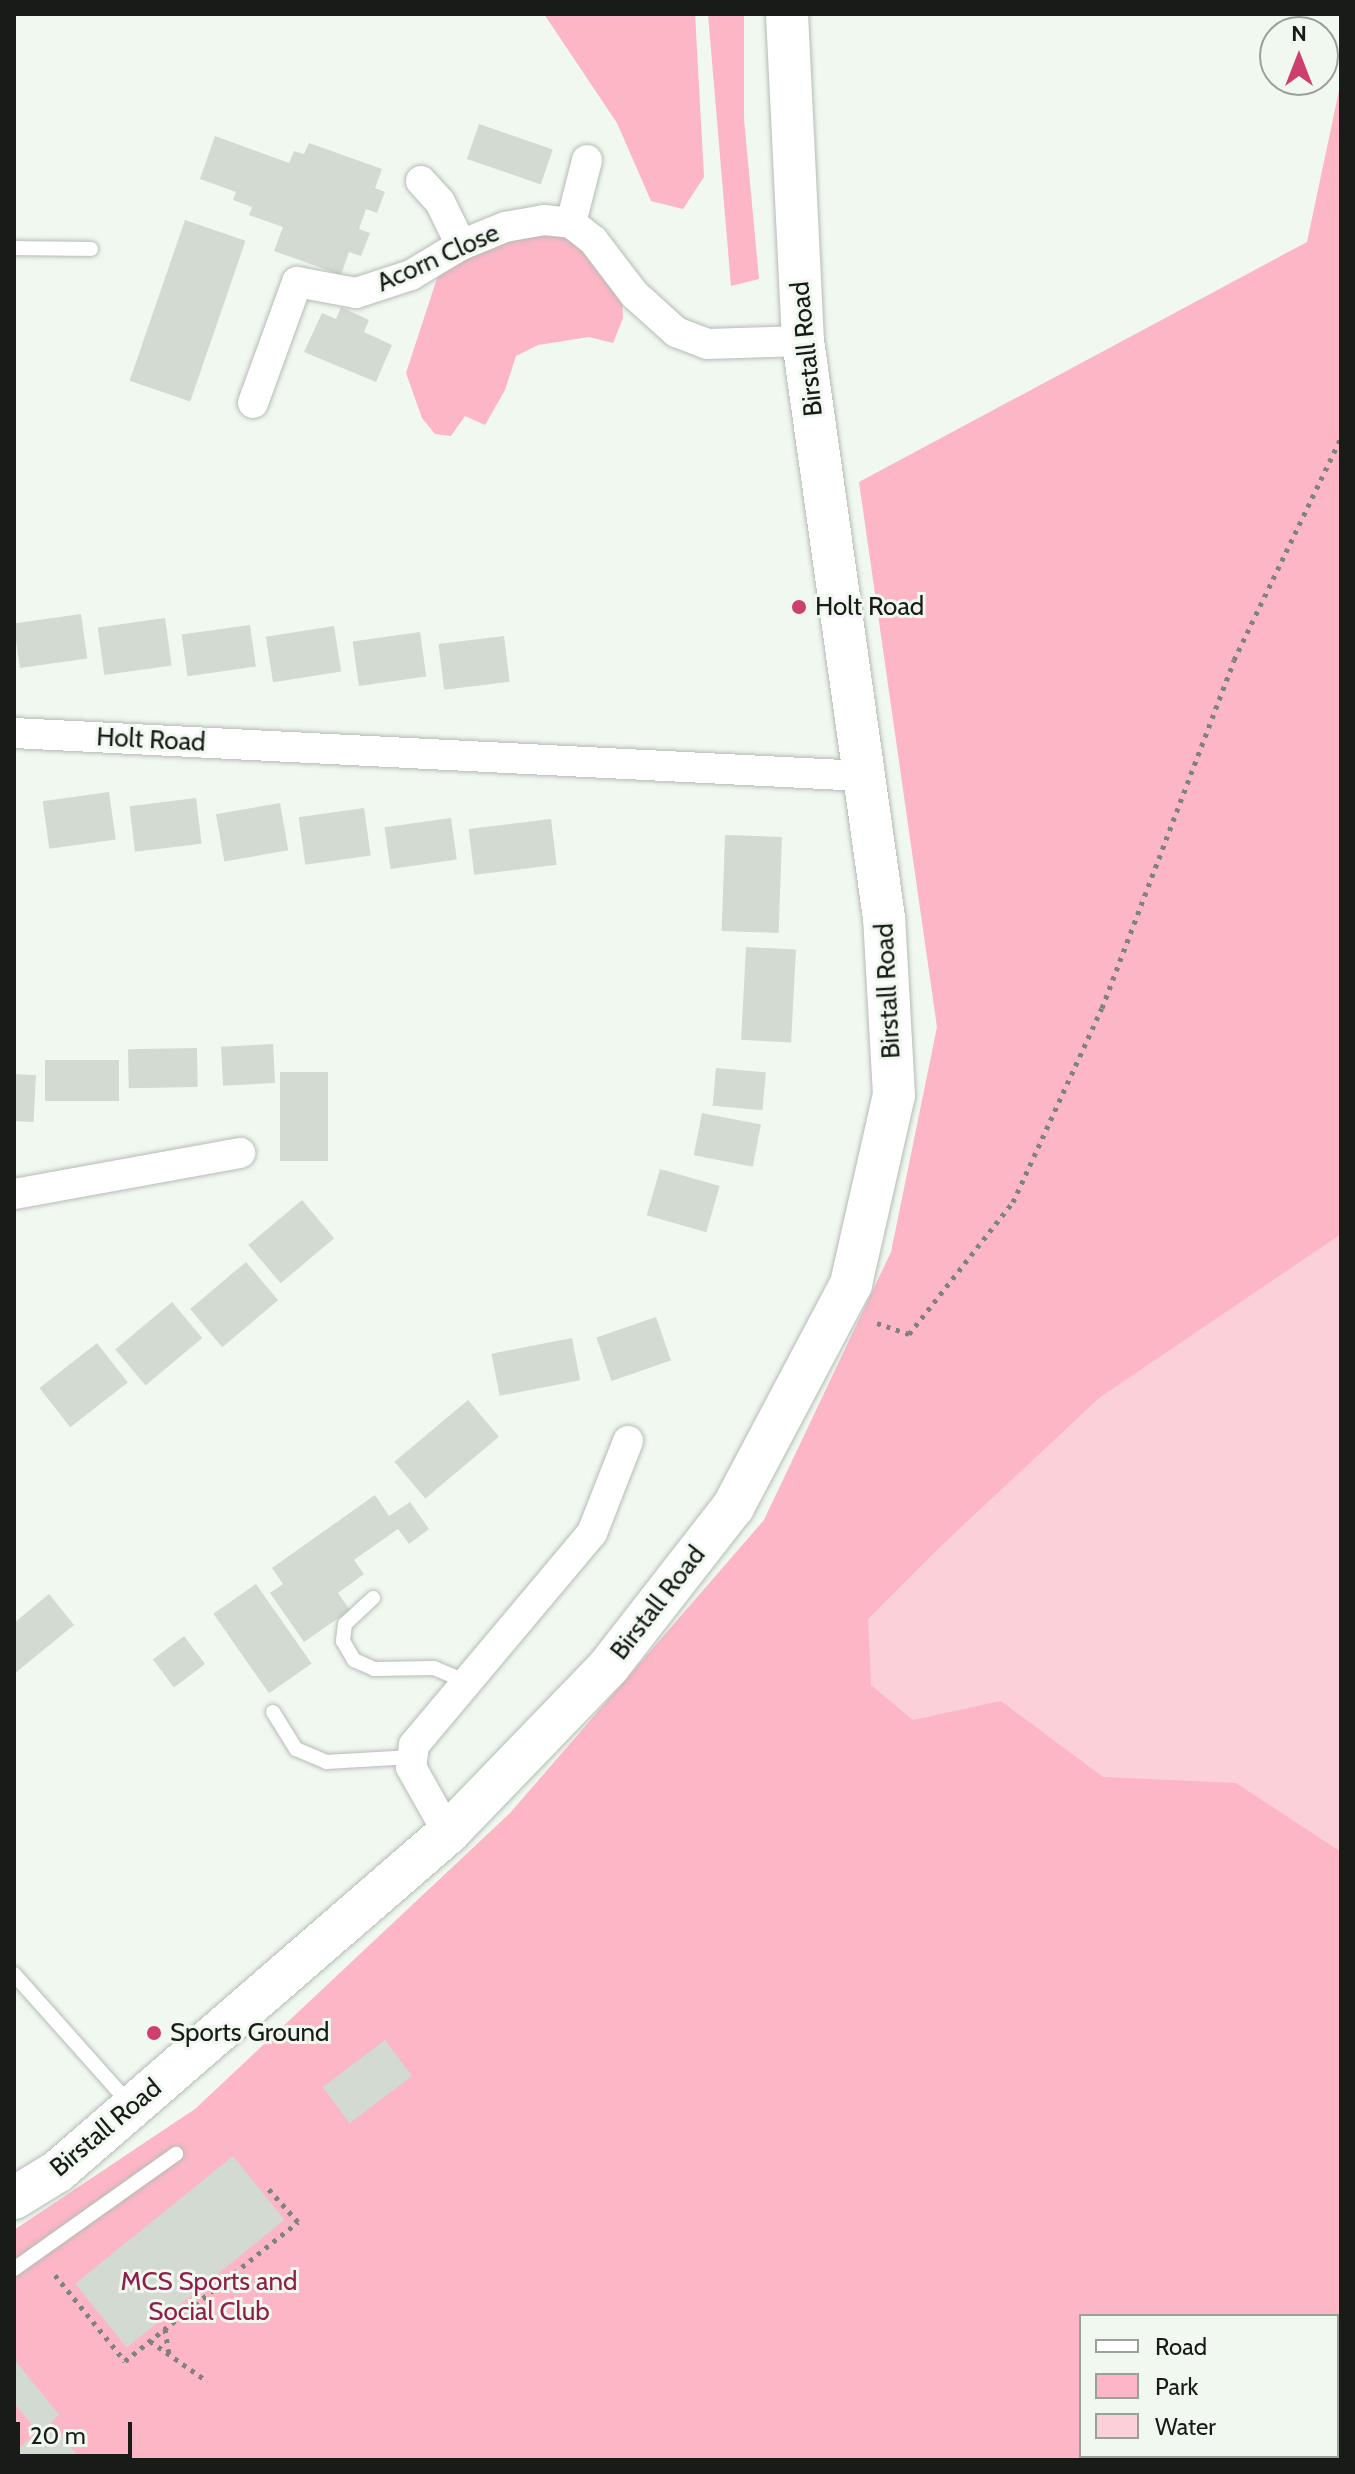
<!DOCTYPE html>
<style>
body{margin:0}
#map{position:relative;width:1355px;height:2474px;overflow:hidden;background:#f0f8f0;font-family:Cabin,sans-serif}
div>[style]{position:absolute}
[style*='--x']{left:calc(var(--x)*1px);top:calc(var(--y)*1px);width:calc(var(--w)*1px);rotate:calc(var(--a)*1deg)}
.green>*{inset:0;background:#fcb6c6}
.water>*{inset:0;background:#fbd0d9}
.building>*{inset:0;background:#d2dad2;transform-origin:0 0}
.path>*{height:5px;margin-top:-2.5px;transform-origin:0;background:repeating-linear-gradient(90deg,#7e837e 0 4px,transparent 0 10px)}
.roads{filter:drop-shadow(0 0 2px #b4bcb4) drop-shadow(0 0 2px #b4bcb4)}
.lane>*{height:14px;margin:-7px;padding:0 7px;transform-origin:7px;border-radius:7px;background:#fff}
.street>*{height:30px;margin:-15px;padding:0 15px;transform-origin:15px;border-radius:15px;background:#fff}
.secondary>*{height:42px;margin:-21px;padding:0 21px;transform-origin:21px;border-radius:21px;background:#fff}
.dots>*{width:22px;height:22px;translate:-50% -50%;box-sizing:border-box;border:4px solid #f0f8f0;border-radius:50%}
span{translate:-50% -50%;white-space:nowrap;text-align:center;line-height:1.15;-webkit-text-stroke:6px #f0f8f0;paint-order:stroke}
.street-label{font-size:26px;color:#181b18}
.poi-label{font-size:26px;color:#181b18}
.left{translate:0 -50%;text-align:left}
.park-label{font-size:26px;color:#901d48}
.frame{position:absolute;inset:0;border:16px solid #181b18;pointer-events:none}
.legend{position:absolute;left:1079px;top:2314px;width:260px;height:144px;box-sizing:border-box;background:#f0f8f0;border:2px solid #9aa09a;margin:0;padding:10px 14px;list-style:none;font-size:24px;color:#181b18}
.legend li{display:flex;align-items:center;gap:16px;height:40px}
.legend b{width:40px;border:2px solid #9aa09a}
.north{position:absolute;left:1259px;top:16px;width:80px;height:80px;box-sizing:border-box;background:#f0f8f0;border:2px solid #9aa09a;border-radius:50%;rotate:0deg;font-size:22px;font-weight:700;line-height:32px;text-align:center;color:#181b18}
.north::after{content:'';display:block;margin:auto;width:28px;height:36px;background:#cc3f6f;clip-path:polygon(50% 0,100% 100%,50% 72%,0 100%)}
.scale{position:absolute;left:16px;top:2422px;width:116px;height:36px;box-sizing:border-box;border:4px solid #181b18;border-top:0;padding-left:10px;font-size:24px;line-height:28px;white-space:nowrap;color:#181b18;-webkit-text-stroke:6px #f0f8f0;paint-order:stroke}
</style>
<div id="map">
<div class="green">
<div style="clip-path:polygon(544px 14px,695px 14px,704px 177px,683px 209px,651px 201px,617px 123px)"></div>
<div style="clip-path:polygon(708px 14px,744px 14px,744px 119px,759px 279px,731px 286px)"></div>
<div style="clip-path:polygon(evenodd,1341px 81px,1341px 2460px,14px 2460px,14px 2230px,195px 2109px,510px 1813px,764px 1520px,891px 1252px,937px 1027px,859px 482px,1307px 242px,1341px 81px,1081px 2316px,1337px 2316px,1337px 2456px,1081px 2456px,1081px 2316px)"></div>
<div style="clip-path:polygon(571px 223px,622px 297px,623px 318px,613px 343px,589px 337px,538px 345px,516px 356px,505px 390px,485px 425px,465px 416px,451px 436px,435px 434px,422px 418px,406px 373px,445px 254px)"></div>
</div>
<div class="water">
<div style="clip-path:polygon(1341px 1234px,1341px 1852px,1236px 1783px,1103px 1777px,1001px 1701px,913px 1720px,871px 1685px,868px 1619px,941px 1546px,1099px 1398px)"></div>
</div>
<div class="building">
<div style="left:479px;top:124px;width:78px;height:37px;rotate:19deg"></div>
<div style="clip-path:polygon(215px 136px,289px 163px,294px 151px,304px 154px,309px 143px,382px 169px,375px 188px,385px 192px,377px 213px,366px 209px,359px 229px,370px 233px,361px 256px,349px 252px,341px 275px,274px 251px,283px 227px,249px 215px,252px 207px,233px 200px,236px 192px,200px 179px)"></div>
<div style="left:185px;top:220px;width:64px;height:170px;rotate:19deg"></div>
<div style="clip-path:polygon(341px 307px,369px 320px,364px 332px,392px 345px,376px 382px,304px 352px,322px 313px,336px 319px)"></div>
<div style="left:81px;top:614px;width:45px;height:68px;rotate:82deg"></div>
<div style="left:165px;top:618px;width:48px;height:68px;rotate:82deg"></div>
<div style="left:250px;top:625px;width:42px;height:69px;rotate:82deg"></div>
<div style="left:334px;top:626px;width:46px;height:69px;rotate:81deg"></div>
<div style="left:420px;top:632px;width:45px;height:68px;rotate:82deg"></div>
<div style="left:504px;top:636px;width:46px;height:66px;rotate:83deg"></div>
<div style="left:109px;top:792px;width:48px;height:67px;rotate:82deg"></div>
<div style="left:196px;top:798px;width:46px;height:67px;rotate:83deg"></div>
<div style="left:280px;top:803px;width:48px;height:65px;rotate:80deg"></div>
<div style="left:364px;top:808px;width:48px;height:66px;rotate:82deg"></div>
<div style="left:451px;top:818px;width:42px;height:67px;rotate:82deg"></div>
<div style="left:551px;top:819px;width:46px;height:83px;rotate:83deg"></div>
<div style="left:725px;top:835px;width:57px;height:96px;rotate:2deg"></div>
<div style="left:746px;top:947px;width:50px;height:93px;rotate:3deg"></div>
<div style="left:273px;top:1044px;width:39px;height:52px;rotate:87deg"></div>
<div style="left:197px;top:1048px;width:39px;height:69px;rotate:89deg"></div>
<div style="left:119px;top:1060px;width:41px;height:74px;rotate:90deg"></div>
<div style="left:716px;top:1068px;width:50px;height:38px;rotate:5deg"></div>
<div style="left:280px;top:1072px;width:48px;height:89px"></div>
<div style="left:14px;top:1074px;width:22px;height:47px;rotate:3deg"></div>
<div style="left:702px;top:1113px;width:60px;height:43px;rotate:11deg"></div>
<div style="left:660px;top:1169px;width:62px;height:48px;rotate:16deg"></div>
<div style="left:302px;top:1200px;width:50px;height:70px;rotate:50deg"></div>
<div style="left:246px;top:1262px;width:50px;height:73px;rotate:50deg"></div>
<div style="left:172px;top:1302px;width:47px;height:74px;rotate:50deg"></div>
<div style="left:656px;top:1317px;width:46px;height:63px;rotate:71deg"></div>
<div style="left:572px;top:1338px;width:43px;height:82px;rotate:79deg"></div>
<div style="left:97px;top:1343px;width:50px;height:73px;rotate:52deg"></div>
<div style="left:468px;top:1400px;width:48px;height:96px;rotate:50deg"></div>
<div style="clip-path:polygon(375px 1495px,389px 1516px,410px 1502px,429px 1529px,409px 1544px,398px 1529px,354px 1560px,364px 1574px,338px 1593px,350px 1610px,304px 1642px,270px 1593px,283px 1584px,272px 1568px)"></div>
<div style="left:256px;top:1584px;width:97px;height:52px;rotate:55deg"></div>
<div style="clip-path:polygon(49px 1594px,74px 1625px,14px 1674px,14px 1623px)"></div>
<div style="left:184px;top:1636px;width:35px;height:39px;rotate:53deg"></div>
<div style="left:385px;top:2040px;width:45px;height:78px;rotate:53deg"></div>
<div style="left:233px;top:2156px;width:82px;height:203px;rotate:51deg"></div>
<div style="clip-path:polygon(14px 2359px,59px 2415px,51px 2422px,81px 2460px,14px 2460px,14px 2452px,38px 2432px,14px 2403px)"></div>
</div>
<div class="path">
<div style="--x:877;--y:1323;--w:34;--a:19"></div>
<div style="--x:909;--y:1334;--w:168;--a:-51.8"></div>
<div style="--x:1013;--y:1202;--w:213;--a:-65.4"></div>
<div style="--x:1102;--y:1008;--w:372;--a:-69.2"></div>
<div style="--x:1234;--y:660;--w:246;--a:-64.3"></div>
<div style="--x:55;--y:2275;--w:111;--a:50.9"></div>
<div style="--x:125;--y:2361;--w:222;--a:-38.8"></div>
<div style="--x:298;--y:2222;--w:48;--a:-131.6"></div>
<div style="--x:165;--y:2329;--w:24;--a:81"></div>
<div style="--x:150;--y:2341;--w:70;--a:35.1"></div>
</div>
<div class="roads">
<div class="lane">
<div style="--x:14;--y:248;--w:77;--a:0.7"></div>
<div style="--x:373;--y:1598;--w:38;--a:137"></div>
<div style="--x:345;--y:1624;--w:17;--a:97"></div>
<div style="--x:343;--y:1641;--w:22;--a:60"></div>
<div style="--x:354;--y:1660;--w:22;--a:24"></div>
<div style="--x:374;--y:1669;--w:60;--a:-1"></div>
<div style="--x:434;--y:1668;--w:36;--a:23"></div>
<div style="--x:273;--y:1712;--w:44;--a:58.1"></div>
<div style="--x:296;--y:1749;--w:33;--a:23"></div>
<div style="--x:326;--y:1762;--w:86;--a:-3.3"></div>
<div style="--x:14;--y:1974;--w:174;--a:48.3"></div>
<div style="--x:14;--y:2269;--w:199;--a:-35.4"></div>
</div>
<div class="street">
<div style="--x:421;--y:181;--w:28;--a:48"></div>
<div style="--x:440;--y:202;--w:48;--a:64"></div>
<div style="--x:571;--y:223;--w:65;--a:-75.7"></div>
<div style="--x:253;--y:403;--w:129;--a:-70"></div>
<div style="--x:297;--y:282;--w:60;--a:10.6"></div>
<div style="--x:356;--y:293;--w:58;--a:-18.1"></div>
<div style="--x:411;--y:275;--w:58;--a:-31"></div>
<div style="--x:461;--y:245;--w:48;--a:-22.2"></div>
<div style="--x:505;--y:227;--w:40;--a:-10"></div>
<div style="--x:544;--y:220;--w:27;--a:6"></div>
<div style="--x:571;--y:223;--w:28;--a:38"></div>
<div style="--x:593;--y:240;--w:68;--a:52.8"></div>
<div style="--x:634;--y:294;--w:57;--a:42.1"></div>
<div style="--x:676;--y:332;--w:33;--a:21"></div>
<div style="--x:707;--y:344;--w:96;--a:-1.8"></div>
<div style="--x:14;--y:733;--w:850;--a:2.9"></div>
<div style="--x:14;--y:1194;--w:230;--a:-10.3"></div>
<div style="--x:448;--y:1833;--w:76;--a:-119.3"></div>
<div style="--x:411;--y:1767;--w:22;--a:-82"></div>
<div style="--x:414;--y:1745;--w:277;--a:-50"></div>
<div style="--x:592;--y:1533;--w:99;--a:-68.6"></div>
</div>
<div class="secondary">
<div style="--x:14;--y:2198;--w:52;--a:-31.5"></div>
<div style="--x:58;--y:2171;--w:516;--a:-40.91"></div>
<div style="--x:448;--y:1833;--w:232;--a:-46"></div>
<div style="--x:609;--y:1666;--w:202;--a:-52.1"></div>
<div style="--x:733;--y:1507;--w:252;--a:-62.1"></div>
<div style="--x:851;--y:1284;--w:194;--a:-77.2"></div>
<div style="--x:894;--y:1095;--w:177;--a:-93.2"></div>
<div style="--x:884;--y:918;--w:583;--a:-97.99"></div>
<div style="--x:803;--y:341;--w:327;--a:-92.8"></div>
</div>
</div>
<div class="dots">
<div style="left:799px;top:607px;background:#cc3f6f"></div>
<div style="left:154px;top:2033px;background:#cc3f6f"></div>
</div>
<div class="street-label">
<span style="left:438px;top:258px;rotate:-24deg">Acorn Close</span>
<span style="left:807px;top:349px;rotate:-96deg">Birstall Road</span>
<span style="left:151px;top:740px;rotate:3deg">Holt Road</span>
<span style="left:888px;top:991px;rotate:-93deg">Birstall Road</span>
<span style="left:658px;top:1603px;rotate:-52deg">Birstall Road</span>
<span style="left:106px;top:2128px;rotate:-40deg">Birstall Road</span>
</div>
<div class="poi-label">
<span class="left" style="left:815px;top:607px">Holt Road</span>
<span class="left" style="left:170px;top:2033px">Sports Ground</span>
</div>
<div class="park-label">
<span style="left:209px;top:2297px">MCS Sports and<br>Social Club</span>
</div>
<div class="frame"></div>
<ul class="legend">
<li><b style="height:10px;background:#fff"></b>Road</li>
<li><b style="height:22px;background:#fcb6c6"></b>Park</li>
<li><b style="height:22px;background:#fbd0d9"></b>Water</li>
</ul>
<div class="north">N</div>
<div class="scale">20 m</div>
</div>
